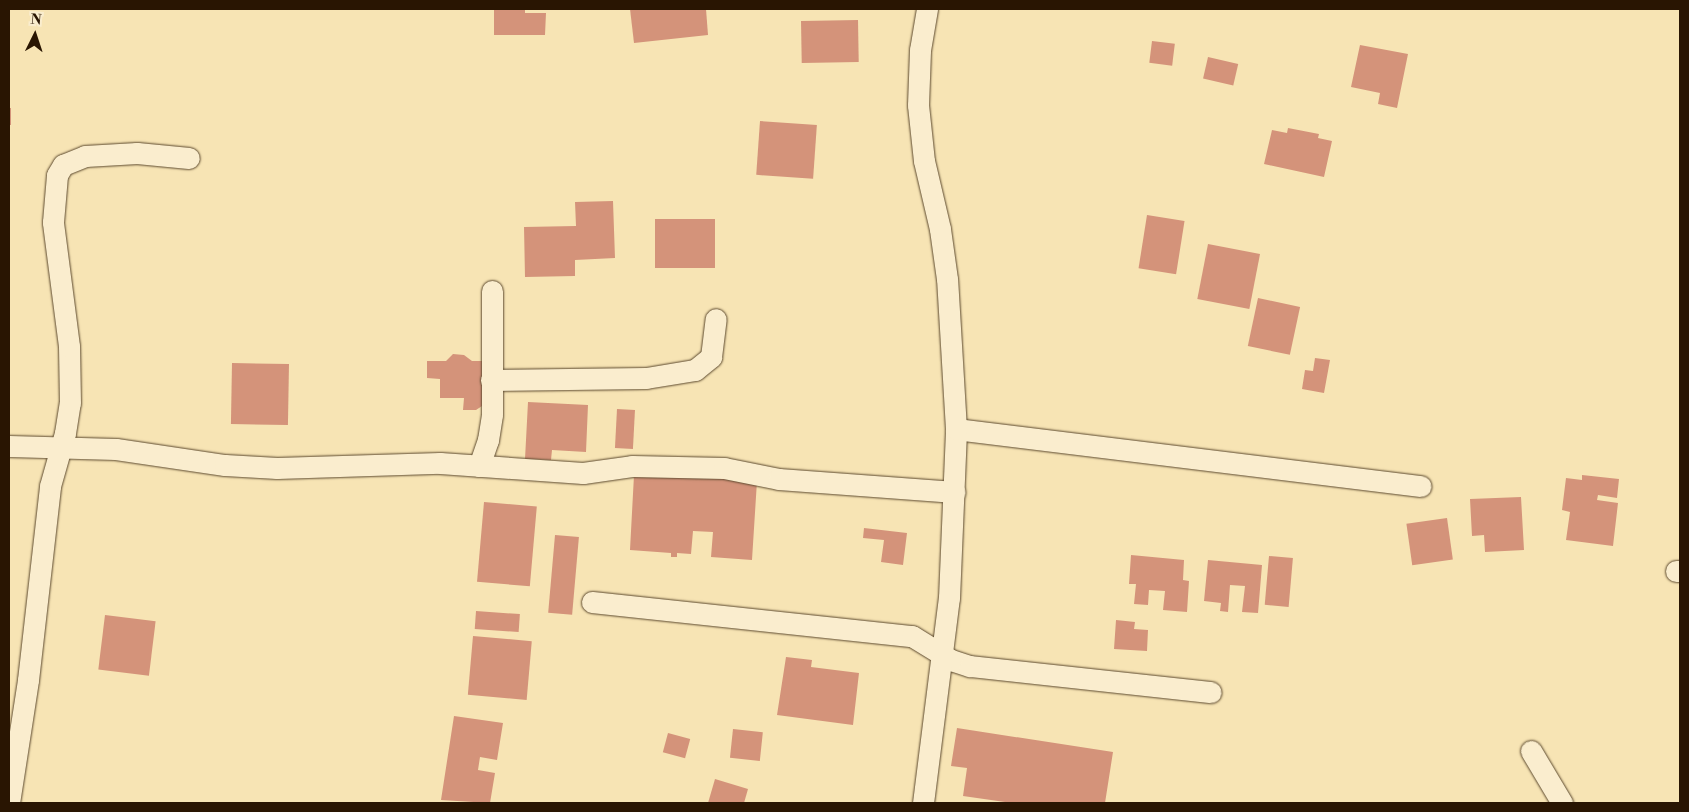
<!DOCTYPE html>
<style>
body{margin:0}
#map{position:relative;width:1689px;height:812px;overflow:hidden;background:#f7e4b4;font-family:"Libre Bodoni",serif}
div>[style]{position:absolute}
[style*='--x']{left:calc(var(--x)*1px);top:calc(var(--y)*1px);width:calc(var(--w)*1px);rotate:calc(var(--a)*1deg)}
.building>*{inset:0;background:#d4937a;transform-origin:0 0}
.roads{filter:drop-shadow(0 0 1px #5c492e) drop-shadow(0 0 1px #5c492e)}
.street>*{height:21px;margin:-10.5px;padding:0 10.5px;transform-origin:10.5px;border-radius:10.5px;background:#faedce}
span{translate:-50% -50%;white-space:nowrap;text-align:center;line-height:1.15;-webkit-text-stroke:4.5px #faedce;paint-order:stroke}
.frame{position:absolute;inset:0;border:10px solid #291502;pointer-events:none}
.north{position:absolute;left:10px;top:10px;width:50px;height:50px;-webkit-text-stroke:4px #faedce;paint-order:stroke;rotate:4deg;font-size:14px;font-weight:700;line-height:20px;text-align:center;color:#291502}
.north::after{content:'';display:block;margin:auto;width:18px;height:22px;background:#291502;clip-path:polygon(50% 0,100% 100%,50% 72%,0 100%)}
</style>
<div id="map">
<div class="building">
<div style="clip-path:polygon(494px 9px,525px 9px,525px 13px,546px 13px,545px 35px,494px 35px)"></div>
<div style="clip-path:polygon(630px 9px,706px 9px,708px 35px,634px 43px)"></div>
<div style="left:858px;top:20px;width:42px;height:57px;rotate:89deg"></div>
<div style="left:1152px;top:41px;width:23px;height:22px;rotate:7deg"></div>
<div style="clip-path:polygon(1360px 45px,1408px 54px,1397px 108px,1378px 104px,1380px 93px,1351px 87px)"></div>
<div style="left:1208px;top:57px;width:31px;height:22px;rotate:13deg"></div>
<div style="left:9px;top:108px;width:2px;height:17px"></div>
<div style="left:760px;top:121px;width:57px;height:54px;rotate:4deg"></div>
<div style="clip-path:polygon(1288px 128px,1319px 134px,1318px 138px,1332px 141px,1324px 177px,1264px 164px,1272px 130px,1287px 133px)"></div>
<div style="clip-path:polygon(613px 201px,615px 258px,575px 260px,575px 276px,525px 277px,524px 227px,576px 226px,575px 202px)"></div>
<div style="left:1147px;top:215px;width:38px;height:54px;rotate:9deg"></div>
<div style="left:655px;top:219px;width:60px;height:49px"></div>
<div style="left:1208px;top:244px;width:53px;height:56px;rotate:11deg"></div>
<div style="left:1258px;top:298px;width:43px;height:49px;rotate:12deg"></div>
<div style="clip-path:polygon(453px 354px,464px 355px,472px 361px,486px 361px,485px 404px,476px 410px,463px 410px,464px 398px,440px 398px,440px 379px,427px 378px,427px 361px,446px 361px)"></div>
<div style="clip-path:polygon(1315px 358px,1330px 360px,1324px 393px,1302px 389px,1305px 370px,1313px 371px)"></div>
<div style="left:232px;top:363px;width:57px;height:61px;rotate:1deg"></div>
<div style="clip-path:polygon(528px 402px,588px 405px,586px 452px,552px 450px,551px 460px,525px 459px)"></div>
<div style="left:617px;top:409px;width:18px;height:39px;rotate:3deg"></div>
<div style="clip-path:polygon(634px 475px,685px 478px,685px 475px,757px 481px,752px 560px,711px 557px,713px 532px,693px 531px,691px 554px,677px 553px,677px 557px,671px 557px,671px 553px,630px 550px)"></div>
<div style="clip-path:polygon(1582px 475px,1619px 479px,1617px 498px,1598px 495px,1597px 500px,1618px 503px,1613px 546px,1566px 540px,1570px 512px,1562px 510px,1566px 478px,1582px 480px)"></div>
<div style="clip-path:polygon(1521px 497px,1524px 550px,1485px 552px,1484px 535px,1472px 536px,1470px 499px)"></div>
<div style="left:484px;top:502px;width:53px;height:80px;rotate:5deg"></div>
<div style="left:1447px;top:518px;width:42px;height:41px;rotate:82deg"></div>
<div style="clip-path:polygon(864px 528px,907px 533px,903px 565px,881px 562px,884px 540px,863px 538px)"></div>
<div style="left:555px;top:535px;width:24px;height:78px;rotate:5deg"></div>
<div style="clip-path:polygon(1131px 555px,1184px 560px,1183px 580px,1189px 581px,1187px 612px,1163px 610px,1165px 591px,1149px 590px,1148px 605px,1134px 604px,1136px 584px,1129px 584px)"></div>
<div style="left:1269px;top:556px;width:24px;height:49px;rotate:5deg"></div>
<div style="clip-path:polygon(1208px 560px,1262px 565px,1258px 613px,1242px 612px,1245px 586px,1230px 585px,1228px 612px,1220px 611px,1221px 603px,1204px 601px)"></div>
<div style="left:476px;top:611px;width:44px;height:18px;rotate:4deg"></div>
<div style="left:105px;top:615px;width:51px;height:55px;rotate:7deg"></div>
<div style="clip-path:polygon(1116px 620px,1135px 622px,1134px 629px,1148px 630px,1147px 651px,1114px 649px)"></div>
<div style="left:473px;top:636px;width:59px;height:59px;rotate:5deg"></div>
<div style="clip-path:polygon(786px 657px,812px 660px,811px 667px,859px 673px,853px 725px,777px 715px)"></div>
<div style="clip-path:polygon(454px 716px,503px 723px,497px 760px,480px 757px,478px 770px,495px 773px,490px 803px,441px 800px)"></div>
<div style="clip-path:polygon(957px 728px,1113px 752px,1105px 803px,1012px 803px,963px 796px,967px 768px,951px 766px)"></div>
<div style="left:733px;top:729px;width:30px;height:29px;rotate:6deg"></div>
<div style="left:668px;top:733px;width:23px;height:20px;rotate:15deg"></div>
<div style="clip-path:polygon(715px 779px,748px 789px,744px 803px,708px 803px)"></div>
</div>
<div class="roads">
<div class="street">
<div style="--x:491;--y:380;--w:155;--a:-0.7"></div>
<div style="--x:646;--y:378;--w:50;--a:-9.3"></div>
<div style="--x:695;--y:370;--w:21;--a:-39"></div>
<div style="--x:711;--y:357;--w:38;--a:-83"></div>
<div style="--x:956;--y:429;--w:468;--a:7"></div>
<div style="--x:9;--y:446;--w:107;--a:1.6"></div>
<div style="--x:116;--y:449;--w:110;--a:8.4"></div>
<div style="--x:225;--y:465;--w:52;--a:3.3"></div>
<div style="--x:277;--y:468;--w:163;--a:-1.8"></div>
<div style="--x:440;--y:463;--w:143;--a:4"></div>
<div style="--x:583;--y:473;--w:49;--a:-8.1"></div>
<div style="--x:632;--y:466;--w:92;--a:1.2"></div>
<div style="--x:724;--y:468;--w:56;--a:11.3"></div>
<div style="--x:779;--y:479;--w:176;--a:4.2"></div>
<div style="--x:479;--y:466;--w:28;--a:-71"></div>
<div style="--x:488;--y:440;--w:26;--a:-81"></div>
<div style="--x:492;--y:414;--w:123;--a:-90"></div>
<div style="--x:1676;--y:571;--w:4;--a:0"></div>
<div style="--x:592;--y:602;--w:322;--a:6.1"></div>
<div style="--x:912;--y:636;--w:46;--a:31.6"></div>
<div style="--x:951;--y:660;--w:20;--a:18"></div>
<div style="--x:970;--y:666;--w:242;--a:6.2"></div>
<div style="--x:1531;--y:751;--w:61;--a:59.2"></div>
<div style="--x:9;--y:803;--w:124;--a:-81.2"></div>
<div style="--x:28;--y:680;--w:195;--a:-83.5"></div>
<div style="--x:50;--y:486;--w:55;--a:-74.2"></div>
<div style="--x:65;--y:433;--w:30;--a:-81"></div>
<div style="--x:70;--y:403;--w:57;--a:-91"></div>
<div style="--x:69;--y:346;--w:125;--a:-97.4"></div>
<div style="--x:53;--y:222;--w:47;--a:-85.1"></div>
<div style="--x:57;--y:175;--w:12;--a:-59"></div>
<div style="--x:63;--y:165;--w:24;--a:-22"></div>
<div style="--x:85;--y:156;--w:52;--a:-3.3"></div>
<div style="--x:137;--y:153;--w:52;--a:5.5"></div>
<div style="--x:923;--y:803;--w:207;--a:-82.8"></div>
<div style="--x:949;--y:598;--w:169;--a:-87.6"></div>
<div style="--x:956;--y:429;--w:150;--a:-93.4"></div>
<div style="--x:947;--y:279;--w:50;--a:-98"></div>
<div style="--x:940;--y:229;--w:70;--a:-103.2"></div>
<div style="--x:924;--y:161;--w:56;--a:-96.1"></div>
<div style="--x:918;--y:105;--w:55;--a:-87.9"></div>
<div style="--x:920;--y:50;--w:42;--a:-80.3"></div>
</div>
</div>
<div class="frame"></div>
<div class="north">N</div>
</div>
